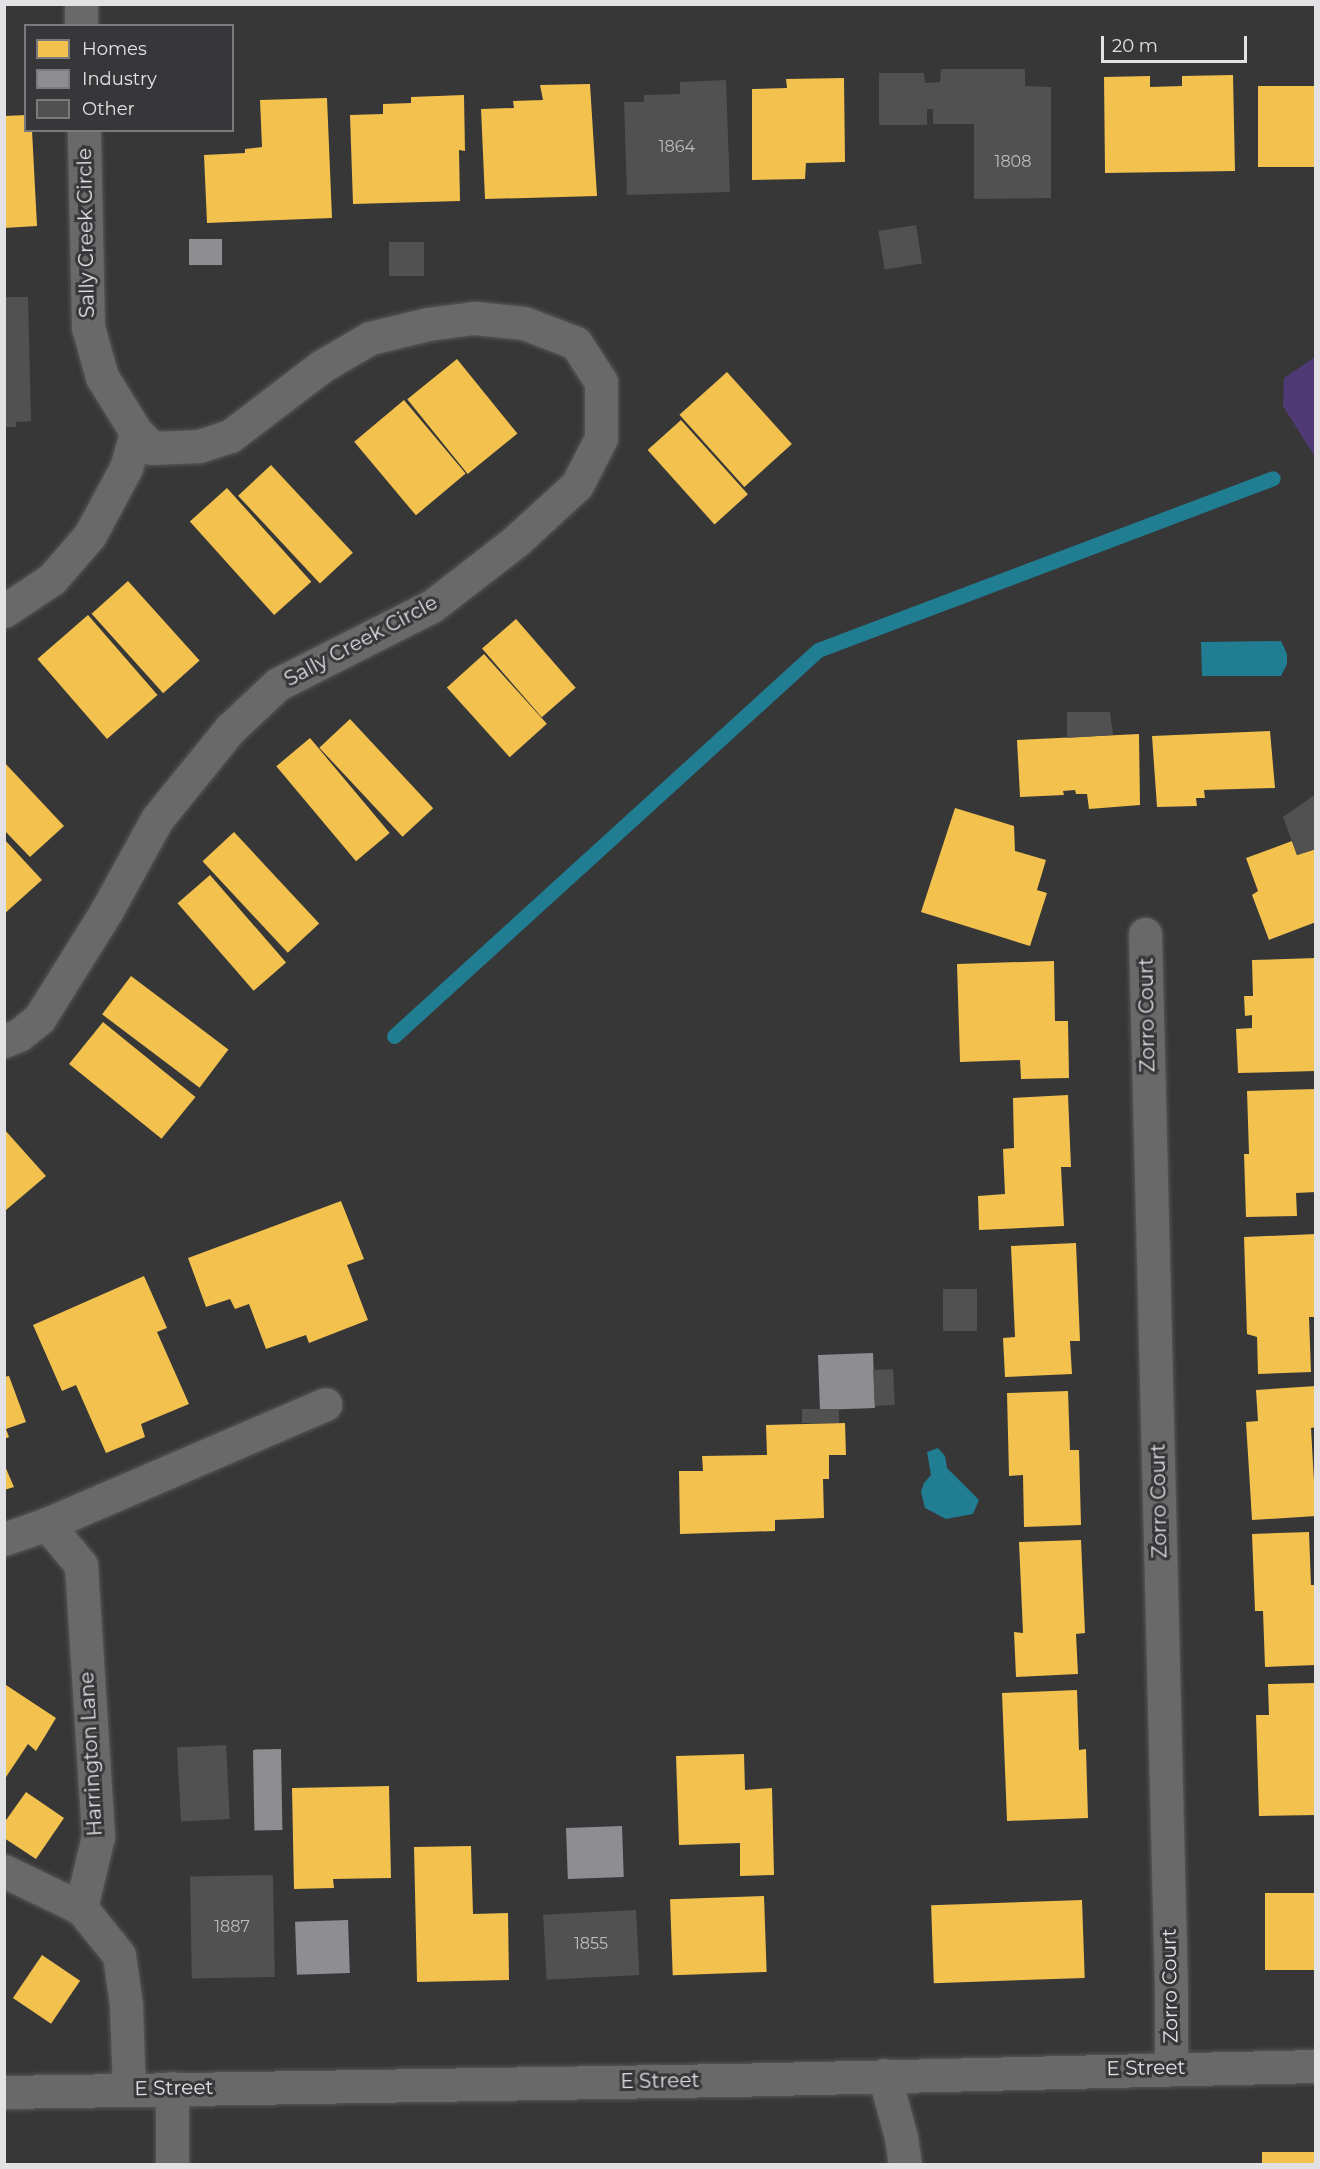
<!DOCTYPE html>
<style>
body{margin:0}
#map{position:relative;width:1320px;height:2169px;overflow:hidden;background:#373738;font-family:Montserrat,sans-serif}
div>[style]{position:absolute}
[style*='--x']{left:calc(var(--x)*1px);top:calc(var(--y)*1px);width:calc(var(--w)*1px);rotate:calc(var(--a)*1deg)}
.green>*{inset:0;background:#4f3a75}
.water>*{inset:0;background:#217d91}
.homes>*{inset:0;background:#f2c14e;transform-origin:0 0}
.industry>*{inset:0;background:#8d8d92;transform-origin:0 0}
.stream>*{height:15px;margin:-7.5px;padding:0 7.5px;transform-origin:7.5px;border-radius:7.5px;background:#217d91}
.building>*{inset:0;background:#525151;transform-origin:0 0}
.roads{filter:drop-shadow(0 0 2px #565656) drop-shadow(0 0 2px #565656)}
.minor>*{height:33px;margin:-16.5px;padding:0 16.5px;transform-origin:16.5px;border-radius:16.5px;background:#69696a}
span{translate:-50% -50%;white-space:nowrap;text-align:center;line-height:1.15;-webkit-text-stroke:6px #373639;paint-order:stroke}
.number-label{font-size:16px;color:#bebdbe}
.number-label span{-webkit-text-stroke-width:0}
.street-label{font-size:20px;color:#e2e1e3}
.frame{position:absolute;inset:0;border:6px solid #e2e1e3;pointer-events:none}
.legend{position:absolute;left:24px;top:24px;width:210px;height:108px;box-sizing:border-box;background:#373639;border:2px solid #7b7a7d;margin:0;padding:8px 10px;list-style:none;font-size:18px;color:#e2e1e3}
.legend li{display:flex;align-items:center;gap:12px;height:30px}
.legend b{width:30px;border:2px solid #7b7a7d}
.scale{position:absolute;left:1101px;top:36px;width:146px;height:27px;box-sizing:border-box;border:3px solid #e2e1e3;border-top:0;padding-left:8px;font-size:18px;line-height:21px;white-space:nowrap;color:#e2e1e3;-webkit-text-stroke:4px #373639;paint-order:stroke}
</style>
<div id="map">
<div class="green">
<div style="clip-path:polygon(1315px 357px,1315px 457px,1283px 406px,1284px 378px)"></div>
</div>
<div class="water">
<div style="clip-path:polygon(1281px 641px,1287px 654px,1287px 664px,1281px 676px,1202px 676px,1201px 642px)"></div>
<div style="clip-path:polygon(938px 1448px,945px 1456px,947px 1468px,979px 1500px,973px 1514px,946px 1519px,925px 1508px,921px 1492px,924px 1483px,931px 1475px,927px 1452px)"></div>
</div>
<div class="homes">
<div style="clip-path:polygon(1233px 75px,1235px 171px,1105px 173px,1104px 77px,1150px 76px,1150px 87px,1182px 86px,1182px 76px)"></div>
<div style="clip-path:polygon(844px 78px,845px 162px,806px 163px,805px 179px,752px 180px,752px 89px,787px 88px,786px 79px)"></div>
<div style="clip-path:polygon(590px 84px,597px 196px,485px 199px,481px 109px,514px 108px,513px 101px,543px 100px,540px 85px)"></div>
<div style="left:1316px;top:86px;width:81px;height:58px;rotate:90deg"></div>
<div style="clip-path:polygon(464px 95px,465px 151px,459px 150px,460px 201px,353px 204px,350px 115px,383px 114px,383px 104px,411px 103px,411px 97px)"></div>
<div style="clip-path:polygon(327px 98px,332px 218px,207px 223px,204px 155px,245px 153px,245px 149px,262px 147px,260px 100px)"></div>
<div style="clip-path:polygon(26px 115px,26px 130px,32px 130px,37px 226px,4px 228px,4px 116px)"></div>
<div style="left:457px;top:359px;width:96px;height:64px;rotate:51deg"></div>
<div style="left:727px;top:372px;width:97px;height:64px;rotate:48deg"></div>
<div style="left:404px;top:400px;width:96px;height:65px;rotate:50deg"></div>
<div style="left:681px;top:420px;width:100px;height:45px;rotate:48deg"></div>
<div style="left:271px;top:465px;width:120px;height:45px;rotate:47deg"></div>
<div style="left:227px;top:488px;width:126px;height:50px;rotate:48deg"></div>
<div style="left:128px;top:581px;width:107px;height:49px;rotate:48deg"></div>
<div style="left:88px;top:615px;width:106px;height:67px;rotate:49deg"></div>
<div style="left:516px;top:619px;width:91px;height:45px;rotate:49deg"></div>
<div style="left:484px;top:654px;width:94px;height:50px;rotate:48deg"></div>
<div style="left:350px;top:719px;width:122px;height:42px;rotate:47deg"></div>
<div style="clip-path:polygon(1270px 731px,1275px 788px,1204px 790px,1205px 798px,1196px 798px,1197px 806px,1157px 807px,1152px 736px)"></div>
<div style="clip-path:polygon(1139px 734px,1140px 805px,1089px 809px,1087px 794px,1076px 794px,1075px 790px,1063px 791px,1064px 795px,1020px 797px,1017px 740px)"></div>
<div style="left:310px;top:738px;width:124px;height:44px;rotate:50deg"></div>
<div style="clip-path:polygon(4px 762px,64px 826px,30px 857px,4px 830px)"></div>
<div style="clip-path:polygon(955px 808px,1014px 826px,1015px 851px,1046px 860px,1037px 890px,1047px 893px,1030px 946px,921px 912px)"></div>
<div style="left:234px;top:832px;width:125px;height:43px;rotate:47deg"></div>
<div style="clip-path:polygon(4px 839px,42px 880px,4px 914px)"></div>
<div style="clip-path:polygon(1292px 841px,1297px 855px,1316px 849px,1316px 922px,1269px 940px,1252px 895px,1258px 891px,1246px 858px)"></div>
<div style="left:210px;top:875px;width:116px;height:43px;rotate:49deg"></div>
<div style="clip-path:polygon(1316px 958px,1316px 1071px,1238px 1073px,1236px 1029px,1252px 1028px,1252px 1015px,1245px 1016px,1244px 996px,1253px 996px,1252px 960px)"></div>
<div style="clip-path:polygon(1054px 961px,1055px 1021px,1068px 1021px,1069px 1078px,1021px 1079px,1020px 1060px,960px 1062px,957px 964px)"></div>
<div style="left:131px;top:976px;width:122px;height:48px;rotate:37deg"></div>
<div style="left:103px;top:1022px;width:119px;height:54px;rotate:39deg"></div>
<div style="clip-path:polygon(1316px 1089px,1316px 1192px,1296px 1193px,1297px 1216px,1246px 1217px,1244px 1154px,1249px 1154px,1247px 1091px)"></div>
<div style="clip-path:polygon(1068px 1095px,1071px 1167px,1061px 1167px,1064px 1226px,979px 1230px,978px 1196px,1005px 1194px,1003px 1149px,1014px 1148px,1013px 1098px)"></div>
<div style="clip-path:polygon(4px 1129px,46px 1176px,6px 1210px,4px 1208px)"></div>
<div style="clip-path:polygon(341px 1201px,364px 1259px,347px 1265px,368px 1320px,309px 1343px,306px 1335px,266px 1349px,249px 1304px,235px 1309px,230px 1299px,206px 1307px,188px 1258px)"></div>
<div style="clip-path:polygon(1316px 1234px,1316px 1317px,1309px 1317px,1311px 1372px,1258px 1374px,1257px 1337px,1247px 1334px,1244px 1237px)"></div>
<div style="clip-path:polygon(1076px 1243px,1080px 1341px,1070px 1341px,1072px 1374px,1005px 1377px,1003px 1338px,1015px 1337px,1011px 1246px)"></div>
<div style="clip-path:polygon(144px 1276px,167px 1328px,157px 1332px,189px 1404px,141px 1424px,145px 1437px,106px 1453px,76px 1385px,62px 1391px,33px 1325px)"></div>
<div style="clip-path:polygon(9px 1376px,26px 1422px,6px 1429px,9px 1437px,4px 1439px,4px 1377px)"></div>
<div style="clip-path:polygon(1316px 1386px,1316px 1427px,1311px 1428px,1316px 1516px,1252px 1520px,1246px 1422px,1258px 1421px,1256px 1390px)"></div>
<div style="clip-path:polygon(1068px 1391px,1070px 1450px,1079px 1450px,1081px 1525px,1024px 1527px,1023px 1475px,1009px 1476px,1007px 1393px)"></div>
<div style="clip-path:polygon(845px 1423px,846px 1455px,829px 1455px,829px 1479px,823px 1479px,824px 1518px,775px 1520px,775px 1531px,680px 1534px,679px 1471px,703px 1471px,702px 1456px,767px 1455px,766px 1425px)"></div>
<div style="clip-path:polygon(4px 1464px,14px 1487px,4px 1490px)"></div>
<div style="clip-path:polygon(1309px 1532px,1311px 1585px,1316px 1585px,1316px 1665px,1265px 1667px,1263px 1611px,1255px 1611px,1252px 1534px)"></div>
<div style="clip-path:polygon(1081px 1540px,1085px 1633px,1076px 1634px,1078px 1674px,1016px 1677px,1014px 1632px,1023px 1633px,1019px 1542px)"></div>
<div style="clip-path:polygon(1316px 1683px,1316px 1815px,1259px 1816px,1256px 1715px,1269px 1715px,1268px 1684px)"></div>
<div style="clip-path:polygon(6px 1685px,56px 1718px,36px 1751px,28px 1744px,4px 1780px)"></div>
<div style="clip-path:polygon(1077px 1690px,1079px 1750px,1086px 1749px,1088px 1818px,1007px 1821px,1002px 1693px)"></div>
<div style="clip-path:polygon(744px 1754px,745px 1790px,772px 1788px,774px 1875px,740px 1876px,740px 1843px,679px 1845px,676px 1756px)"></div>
<div style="clip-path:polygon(389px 1786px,391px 1878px,333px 1879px,334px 1888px,294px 1889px,292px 1788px)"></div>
<div style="clip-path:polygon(26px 1792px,64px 1818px,36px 1859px,4px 1838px,4px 1823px)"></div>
<div style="clip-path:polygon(471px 1846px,473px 1914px,508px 1913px,509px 1980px,417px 1982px,414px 1847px)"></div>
<div style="left:1316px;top:1893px;width:77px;height:51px;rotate:90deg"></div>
<div style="left:764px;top:1896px;width:76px;height:94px;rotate:88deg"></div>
<div style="left:1082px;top:1900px;width:78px;height:151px;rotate:88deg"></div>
<div style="left:42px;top:1955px;width:46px;height:52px;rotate:34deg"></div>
<div style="left:1316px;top:2152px;width:12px;height:54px;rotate:90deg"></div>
</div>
<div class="industry">
<div style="left:222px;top:239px;width:26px;height:33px;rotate:90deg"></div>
<div style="left:873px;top:1353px;width:55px;height:55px;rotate:88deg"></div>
<div style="left:281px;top:1749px;width:81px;height:28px;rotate:89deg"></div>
<div style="left:622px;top:1826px;width:51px;height:56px;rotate:88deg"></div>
<div style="left:348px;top:1920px;width:53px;height:53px;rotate:88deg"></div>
</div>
<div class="stream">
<div style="--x:394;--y:1036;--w:573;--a:-42.31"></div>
<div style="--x:818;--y:650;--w:486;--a:-20.7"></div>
</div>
<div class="building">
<div style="clip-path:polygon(941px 69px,1025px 69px,1025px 86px,1051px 87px,1051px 198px,974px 199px,974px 124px,933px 124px,933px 109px,927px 109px,927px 125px,879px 125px,879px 73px,924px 73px,925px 83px,940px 82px)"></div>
<div style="clip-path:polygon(726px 80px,730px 192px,627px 195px,624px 102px,644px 102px,644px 95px,680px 94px,680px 82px)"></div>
<div style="left:916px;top:225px;width:39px;height:38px;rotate:81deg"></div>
<div style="left:389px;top:242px;width:35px;height:34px"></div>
<div style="clip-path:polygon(4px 297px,28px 297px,31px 421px,16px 422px,16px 427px,4px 427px)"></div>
<div style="clip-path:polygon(1067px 712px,1110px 712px,1113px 735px,1067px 738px)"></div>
<div style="clip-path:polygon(1316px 794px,1316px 849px,1297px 855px,1283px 817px)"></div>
<div style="left:943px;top:1289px;width:34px;height:42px"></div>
<div style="left:893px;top:1369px;width:36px;height:20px;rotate:87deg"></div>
<div style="left:839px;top:1409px;width:14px;height:37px;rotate:90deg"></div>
<div style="left:226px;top:1745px;width:74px;height:49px;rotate:87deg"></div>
<div style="left:273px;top:1875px;width:102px;height:83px;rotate:89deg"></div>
<div style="left:636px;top:1910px;width:65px;height:93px;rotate:87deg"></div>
</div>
<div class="roads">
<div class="minor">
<div style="--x:81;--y:4;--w:22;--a:90"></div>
<div style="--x:4;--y:611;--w:58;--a:-33.7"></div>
<div style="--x:52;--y:579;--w:58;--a:-49.2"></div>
<div style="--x:90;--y:535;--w:76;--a:-61.8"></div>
<div style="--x:126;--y:468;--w:37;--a:-74"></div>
<div style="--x:1145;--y:934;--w:1057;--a:88.59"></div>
<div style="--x:1171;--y:1991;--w:77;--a:90"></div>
<div style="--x:4;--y:1041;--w:16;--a:-22"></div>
<div style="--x:19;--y:1035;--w:26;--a:-39"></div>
<div style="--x:39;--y:1019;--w:128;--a:-58"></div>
<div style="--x:107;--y:910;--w:104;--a:-61.2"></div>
<div style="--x:157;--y:819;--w:116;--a:-51"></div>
<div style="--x:230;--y:729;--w:66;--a:-43.2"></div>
<div style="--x:278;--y:684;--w:173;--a:-26.9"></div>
<div style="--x:432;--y:606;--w:106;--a:-37.7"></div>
<div style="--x:516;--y:541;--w:83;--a:-42.6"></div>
<div style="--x:577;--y:485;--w:53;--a:-62.9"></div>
<div style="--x:601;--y:438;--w:56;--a:-90"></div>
<div style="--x:601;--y:382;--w:46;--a:-122.7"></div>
<div style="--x:576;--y:343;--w:56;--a:-159"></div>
<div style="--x:524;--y:323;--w:50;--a:-174.3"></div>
<div style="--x:474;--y:318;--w:46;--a:172.6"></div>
<div style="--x:428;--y:324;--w:60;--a:166.4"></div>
<div style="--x:370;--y:338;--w:56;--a:149.7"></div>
<div style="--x:322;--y:366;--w:116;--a:142.7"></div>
<div style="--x:230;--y:436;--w:32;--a:162"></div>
<div style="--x:200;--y:446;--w:48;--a:177.6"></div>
<div style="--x:152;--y:448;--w:23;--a:-135"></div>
<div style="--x:136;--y:432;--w:65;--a:-121.7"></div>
<div style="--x:102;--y:377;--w:52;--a:-105.6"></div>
<div style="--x:88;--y:327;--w:197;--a:-91.2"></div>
<div style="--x:47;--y:1524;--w:53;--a:50.3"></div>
<div style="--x:81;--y:1565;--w:272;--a:86.4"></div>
<div style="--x:98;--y:1836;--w:74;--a:103.3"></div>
<div style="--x:81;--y:1908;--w:60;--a:51"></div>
<div style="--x:119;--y:1955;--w:50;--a:82"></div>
<div style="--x:126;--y:2005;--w:84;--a:88"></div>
<div style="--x:4;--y:1539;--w:46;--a:-19.2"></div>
<div style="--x:47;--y:1524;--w:303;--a:-23.3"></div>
<div style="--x:4;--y:1871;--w:85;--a:25.7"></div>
<div style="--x:884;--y:2075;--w:64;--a:74.7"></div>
<div style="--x:901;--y:2137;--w:27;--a:82"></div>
<div style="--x:172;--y:2088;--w:76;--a:90"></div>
<div style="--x:4;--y:2092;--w:727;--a:-0.95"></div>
<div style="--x:731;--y:2080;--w:585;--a:-1.37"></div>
</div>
</div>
<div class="number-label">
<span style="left:677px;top:147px">1864</span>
<span style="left:1013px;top:162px">1808</span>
<span style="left:232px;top:1927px">1887</span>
<span style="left:591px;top:1944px">1855</span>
</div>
<div class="street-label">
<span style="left:86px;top:233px;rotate:-91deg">Sally Creek Circle</span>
<span style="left:361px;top:641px;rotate:-28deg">Sally Creek Circle</span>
<span style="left:1147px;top:1015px;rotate:-91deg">Zorro Court</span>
<span style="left:1159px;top:1501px;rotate:-91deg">Zorro Court</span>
<span style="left:91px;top:1754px;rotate:-93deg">Harrington Lane</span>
<span style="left:1170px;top:1986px;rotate:-91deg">Zorro Court</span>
<span style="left:1146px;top:2068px;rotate:-1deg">E Street</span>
<span style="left:660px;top:2081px;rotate:-1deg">E Street</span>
<span style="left:174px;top:2088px;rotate:-1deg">E Street</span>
</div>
<div class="frame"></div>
<ul class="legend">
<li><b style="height:16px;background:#f2c14e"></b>Homes</li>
<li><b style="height:16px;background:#8d8d92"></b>Industry</li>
<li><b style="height:16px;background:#525151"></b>Other</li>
</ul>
<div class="scale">20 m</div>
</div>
